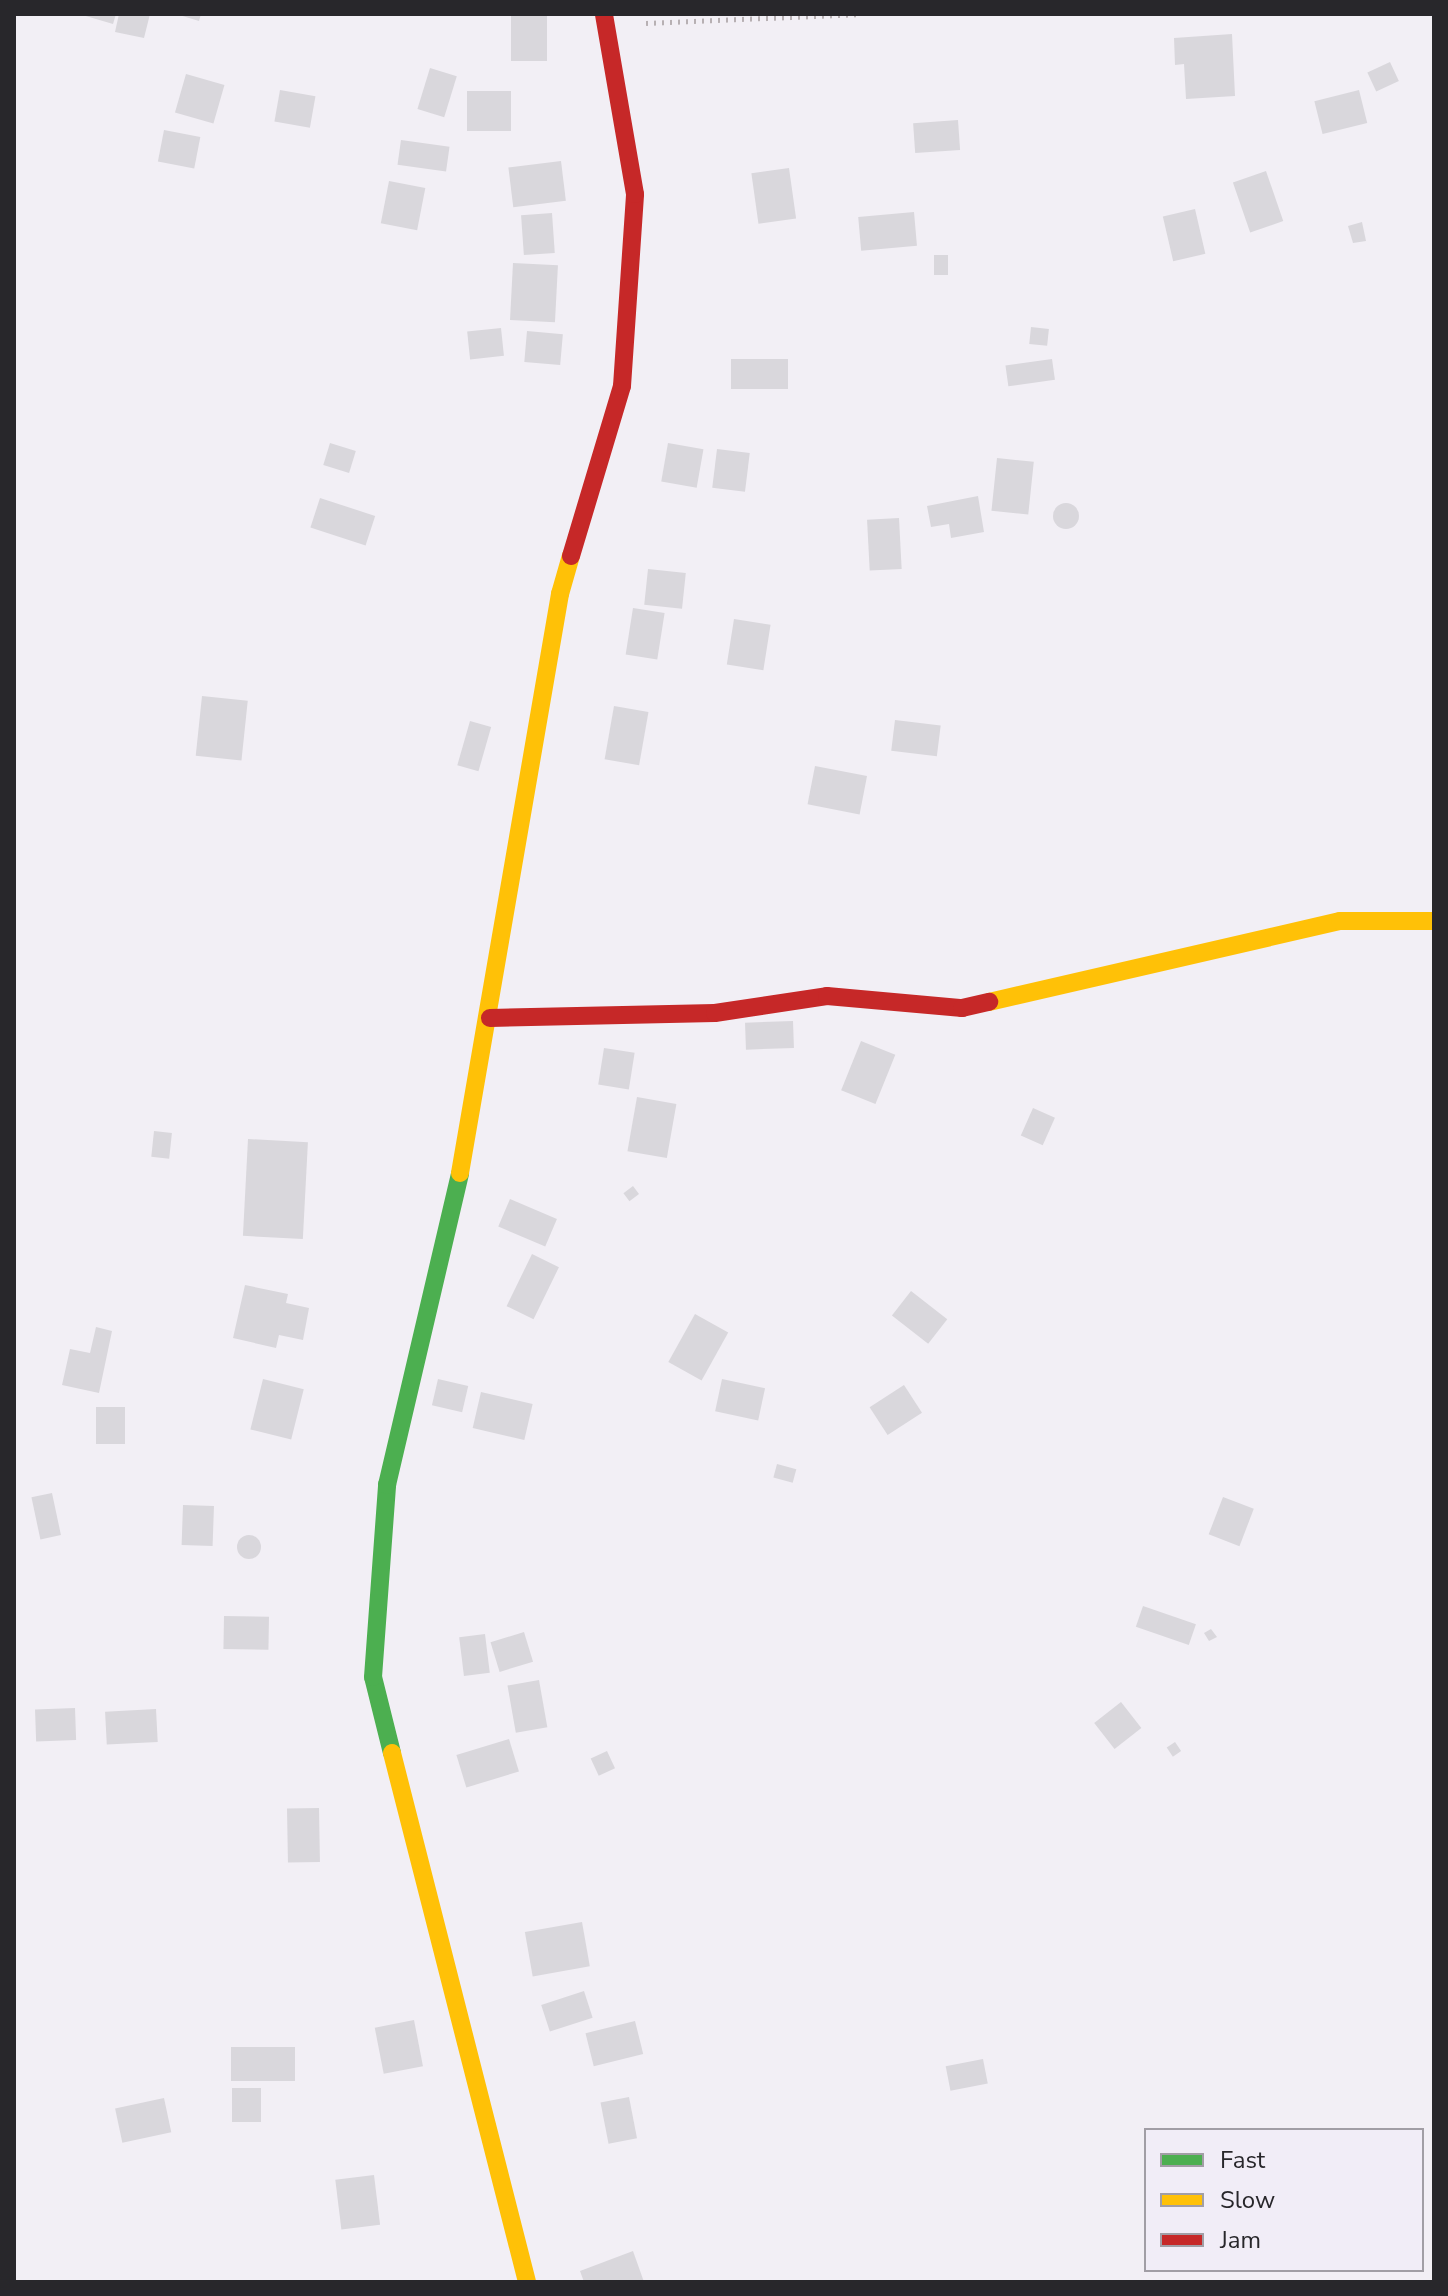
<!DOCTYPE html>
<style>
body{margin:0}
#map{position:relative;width:1448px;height:2296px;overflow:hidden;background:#f2eff5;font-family:"Nunito Sans",sans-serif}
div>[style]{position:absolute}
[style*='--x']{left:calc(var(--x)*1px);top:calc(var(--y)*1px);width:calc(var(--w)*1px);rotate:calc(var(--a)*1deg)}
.building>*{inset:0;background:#d9d7dc;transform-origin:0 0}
.round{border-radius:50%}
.path>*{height:5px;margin-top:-2.5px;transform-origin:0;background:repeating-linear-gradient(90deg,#b7b0b3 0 2px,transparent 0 8px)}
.fast>*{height:18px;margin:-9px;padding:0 9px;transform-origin:9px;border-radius:9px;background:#4caf50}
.slow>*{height:18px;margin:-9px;padding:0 9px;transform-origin:9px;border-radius:9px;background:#ffc107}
.jam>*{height:18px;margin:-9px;padding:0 9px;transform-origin:9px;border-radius:9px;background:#c62828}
span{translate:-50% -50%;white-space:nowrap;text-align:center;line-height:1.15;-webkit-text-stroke:8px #f1edf7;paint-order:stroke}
.frame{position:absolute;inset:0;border:16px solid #28272b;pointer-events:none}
.legend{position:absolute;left:1144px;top:2128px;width:280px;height:144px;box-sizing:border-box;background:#f1edf7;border:2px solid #a19ea5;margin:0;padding:10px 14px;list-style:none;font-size:24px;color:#28272b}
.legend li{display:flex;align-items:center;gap:16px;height:40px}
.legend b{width:40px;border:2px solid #a19ea5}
</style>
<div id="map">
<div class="building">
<div style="clip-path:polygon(79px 14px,116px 14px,113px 24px)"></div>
<div style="clip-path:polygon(119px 14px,150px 14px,144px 38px,115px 32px)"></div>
<div style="clip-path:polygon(176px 14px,201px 14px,199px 21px)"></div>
<div style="left:511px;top:14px;width:36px;height:47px"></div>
<div style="clip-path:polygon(1232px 34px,1235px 96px,1186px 99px,1184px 64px,1175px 65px,1174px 38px)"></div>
<div style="left:1390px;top:62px;width:21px;height:25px;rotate:65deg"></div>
<div style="left:430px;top:68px;width:28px;height:43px;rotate:17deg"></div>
<div style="left:186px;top:74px;width:40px;height:40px;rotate:16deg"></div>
<div style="left:280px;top:90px;width:36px;height:32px;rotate:10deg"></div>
<div style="left:1359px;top:90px;width:34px;height:46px;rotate:76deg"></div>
<div style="left:467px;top:91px;width:44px;height:40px"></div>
<div style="left:958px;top:120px;width:30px;height:45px;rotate:86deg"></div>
<div style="left:164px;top:130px;width:37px;height:32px;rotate:11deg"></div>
<div style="left:401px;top:140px;width:49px;height:25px;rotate:8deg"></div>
<div style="left:561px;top:161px;width:40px;height:53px;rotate:83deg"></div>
<div style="left:789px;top:168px;width:51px;height:38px;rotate:82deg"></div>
<div style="left:1266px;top:171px;width:53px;height:35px;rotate:71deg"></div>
<div style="left:389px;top:181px;width:37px;height:43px;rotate:11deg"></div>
<div style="left:1195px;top:209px;width:46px;height:33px;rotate:77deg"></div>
<div style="left:914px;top:212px;width:34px;height:56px;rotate:85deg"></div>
<div style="left:552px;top:213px;width:40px;height:31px;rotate:86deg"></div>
<div style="clip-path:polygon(1362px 222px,1366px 241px,1353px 243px,1348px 226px)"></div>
<div style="left:934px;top:255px;width:14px;height:20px"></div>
<div style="left:513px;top:263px;width:45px;height:57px;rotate:3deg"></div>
<div style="left:1031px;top:327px;width:18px;height:17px;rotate:6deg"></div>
<div style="left:501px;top:328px;width:28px;height:34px;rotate:84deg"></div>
<div style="left:527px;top:331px;width:36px;height:31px;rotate:5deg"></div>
<div style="left:731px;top:359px;width:57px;height:30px"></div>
<div style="left:1052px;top:359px;width:21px;height:47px;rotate:82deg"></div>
<div style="left:330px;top:443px;width:27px;height:23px;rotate:17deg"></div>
<div style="left:668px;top:443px;width:36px;height:39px;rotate:10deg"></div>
<div style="left:717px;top:449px;width:33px;height:39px;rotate:7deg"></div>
<div style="left:997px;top:458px;width:37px;height:53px;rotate:6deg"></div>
<div style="clip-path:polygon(978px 496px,984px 532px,951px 538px,949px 524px,931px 527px,927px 506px)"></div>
<div style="left:320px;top:498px;width:58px;height:31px;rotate:18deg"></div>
<div class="round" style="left:1053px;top:503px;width:26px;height:26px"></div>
<div style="left:899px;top:518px;width:51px;height:32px;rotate:87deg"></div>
<div style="left:648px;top:569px;width:38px;height:36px;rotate:6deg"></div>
<div style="left:633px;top:608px;width:32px;height:47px;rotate:9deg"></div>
<div style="left:734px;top:619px;width:37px;height:46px;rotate:9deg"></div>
<div style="left:202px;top:696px;width:46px;height:60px;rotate:6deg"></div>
<div style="left:614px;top:706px;width:35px;height:54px;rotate:10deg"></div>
<div style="left:895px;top:720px;width:46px;height:31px;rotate:7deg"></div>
<div style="left:470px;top:721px;width:22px;height:46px;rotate:16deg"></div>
<div style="left:815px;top:766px;width:53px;height:39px;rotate:11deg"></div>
<div style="left:793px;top:1021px;width:27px;height:48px;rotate:88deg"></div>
<div style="left:861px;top:1041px;width:37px;height:53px;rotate:22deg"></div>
<div style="left:604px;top:1048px;width:31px;height:37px;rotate:9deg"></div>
<div style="left:637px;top:1097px;width:40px;height:55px;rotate:10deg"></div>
<div style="left:1033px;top:1108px;width:24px;height:30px;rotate:24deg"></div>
<div style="left:154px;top:1131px;width:18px;height:26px;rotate:6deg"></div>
<div style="left:248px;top:1139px;width:60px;height:97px;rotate:3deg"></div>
<div style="left:633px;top:1186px;width:10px;height:12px;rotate:53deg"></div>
<div style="left:510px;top:1199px;width:51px;height:30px;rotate:23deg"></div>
<div style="left:532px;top:1254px;width:30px;height:58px;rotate:26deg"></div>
<div style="clip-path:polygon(245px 1285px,288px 1294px,286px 1303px,309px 1308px,303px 1340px,279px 1335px,276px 1348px,233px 1338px)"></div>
<div style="left:911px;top:1291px;width:46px;height:31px;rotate:38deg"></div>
<div style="left:695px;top:1314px;width:38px;height:55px;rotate:29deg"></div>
<div style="clip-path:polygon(96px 1327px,112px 1331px,99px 1393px,62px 1385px,70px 1349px,90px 1353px)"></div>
<div style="left:263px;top:1379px;width:42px;height:52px;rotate:14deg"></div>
<div style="left:438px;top:1379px;width:31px;height:27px;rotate:13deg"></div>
<div style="left:722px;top:1379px;width:44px;height:33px;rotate:12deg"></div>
<div style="left:904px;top:1385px;width:33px;height:41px;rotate:57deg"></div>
<div style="left:481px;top:1392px;width:53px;height:37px;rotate:13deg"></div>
<div style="left:96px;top:1407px;width:29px;height:37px"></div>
<div style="left:777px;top:1464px;width:20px;height:14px;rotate:15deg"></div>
<div style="left:52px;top:1493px;width:43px;height:21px;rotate:78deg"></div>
<div style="left:1223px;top:1497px;width:33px;height:40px;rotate:21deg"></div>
<div style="left:183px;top:1505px;width:31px;height:40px;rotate:2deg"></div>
<div class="round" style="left:237px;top:1535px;width:24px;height:24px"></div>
<div style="left:1143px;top:1606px;width:56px;height:22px;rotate:19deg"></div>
<div style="left:224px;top:1616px;width:45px;height:33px;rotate:1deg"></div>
<div style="clip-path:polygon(1211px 1629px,1217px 1637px,1209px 1641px,1204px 1633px)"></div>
<div style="left:524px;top:1632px;width:31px;height:35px;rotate:73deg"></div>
<div style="left:485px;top:1634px;width:39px;height:26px;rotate:83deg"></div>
<div style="left:539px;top:1680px;width:48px;height:32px;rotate:80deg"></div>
<div style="left:1121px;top:1702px;width:33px;height:34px;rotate:52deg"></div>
<div style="left:75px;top:1708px;width:32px;height:40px;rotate:88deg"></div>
<div style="left:156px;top:1709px;width:33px;height:51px;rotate:87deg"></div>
<div style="left:509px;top:1739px;width:34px;height:55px;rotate:73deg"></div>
<div style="left:1175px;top:1742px;width:11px;height:10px;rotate:56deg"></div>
<div style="left:607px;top:1751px;width:19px;height:18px;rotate:65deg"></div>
<div style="left:319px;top:1808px;width:54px;height:32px;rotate:89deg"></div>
<div style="left:582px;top:1922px;width:45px;height:58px;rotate:80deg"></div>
<div style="left:584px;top:1991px;width:28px;height:45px;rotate:72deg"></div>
<div style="left:414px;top:2020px;width:47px;height:40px;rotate:79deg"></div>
<div style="left:635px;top:2021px;width:34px;height:51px;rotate:76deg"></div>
<div style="left:231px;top:2047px;width:64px;height:34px"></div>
<div style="left:983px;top:2059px;width:25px;height:38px;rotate:79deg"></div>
<div style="left:261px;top:2088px;width:34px;height:29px;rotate:90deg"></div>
<div style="left:629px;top:2097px;width:42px;height:29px;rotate:79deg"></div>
<div style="left:164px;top:2098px;width:35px;height:50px;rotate:78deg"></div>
<div style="left:374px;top:2175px;width:50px;height:39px;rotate:83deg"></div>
<div style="clip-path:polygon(633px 2251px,644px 2282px,584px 2282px,580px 2271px)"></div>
</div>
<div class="path">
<div style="--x:646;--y:23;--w:211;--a:-2.4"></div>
</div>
<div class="fast">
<div style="--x:392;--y:1753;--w:78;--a:-104"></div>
<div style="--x:373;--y:1677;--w:193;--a:-85.8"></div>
<div style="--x:387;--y:1485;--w:320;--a:-76.8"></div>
</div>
<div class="slow">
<div style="--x:989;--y:1002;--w:360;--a:-13"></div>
<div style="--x:1340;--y:921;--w:94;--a:0"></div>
<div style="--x:460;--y:1173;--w:588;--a:-80.2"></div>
<div style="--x:560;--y:594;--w:40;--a:-74"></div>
<div style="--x:392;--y:1753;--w:546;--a:75.68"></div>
</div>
<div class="jam">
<div style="--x:571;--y:556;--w:177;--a:-73.3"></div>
<div style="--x:622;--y:386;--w:192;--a:-86.1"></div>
<div style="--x:635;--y:194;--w:183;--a:-99.8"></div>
<div style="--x:490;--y:1018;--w:225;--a:-1.3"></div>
<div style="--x:715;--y:1013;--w:113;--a:-8.6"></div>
<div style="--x:827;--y:996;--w:136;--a:5.1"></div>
<div style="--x:962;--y:1008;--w:28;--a:-13"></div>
</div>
<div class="frame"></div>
<ul class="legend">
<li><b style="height:10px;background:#4caf50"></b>Fast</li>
<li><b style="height:10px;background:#ffc107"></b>Slow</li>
<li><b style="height:10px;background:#c62828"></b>Jam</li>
</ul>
</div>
